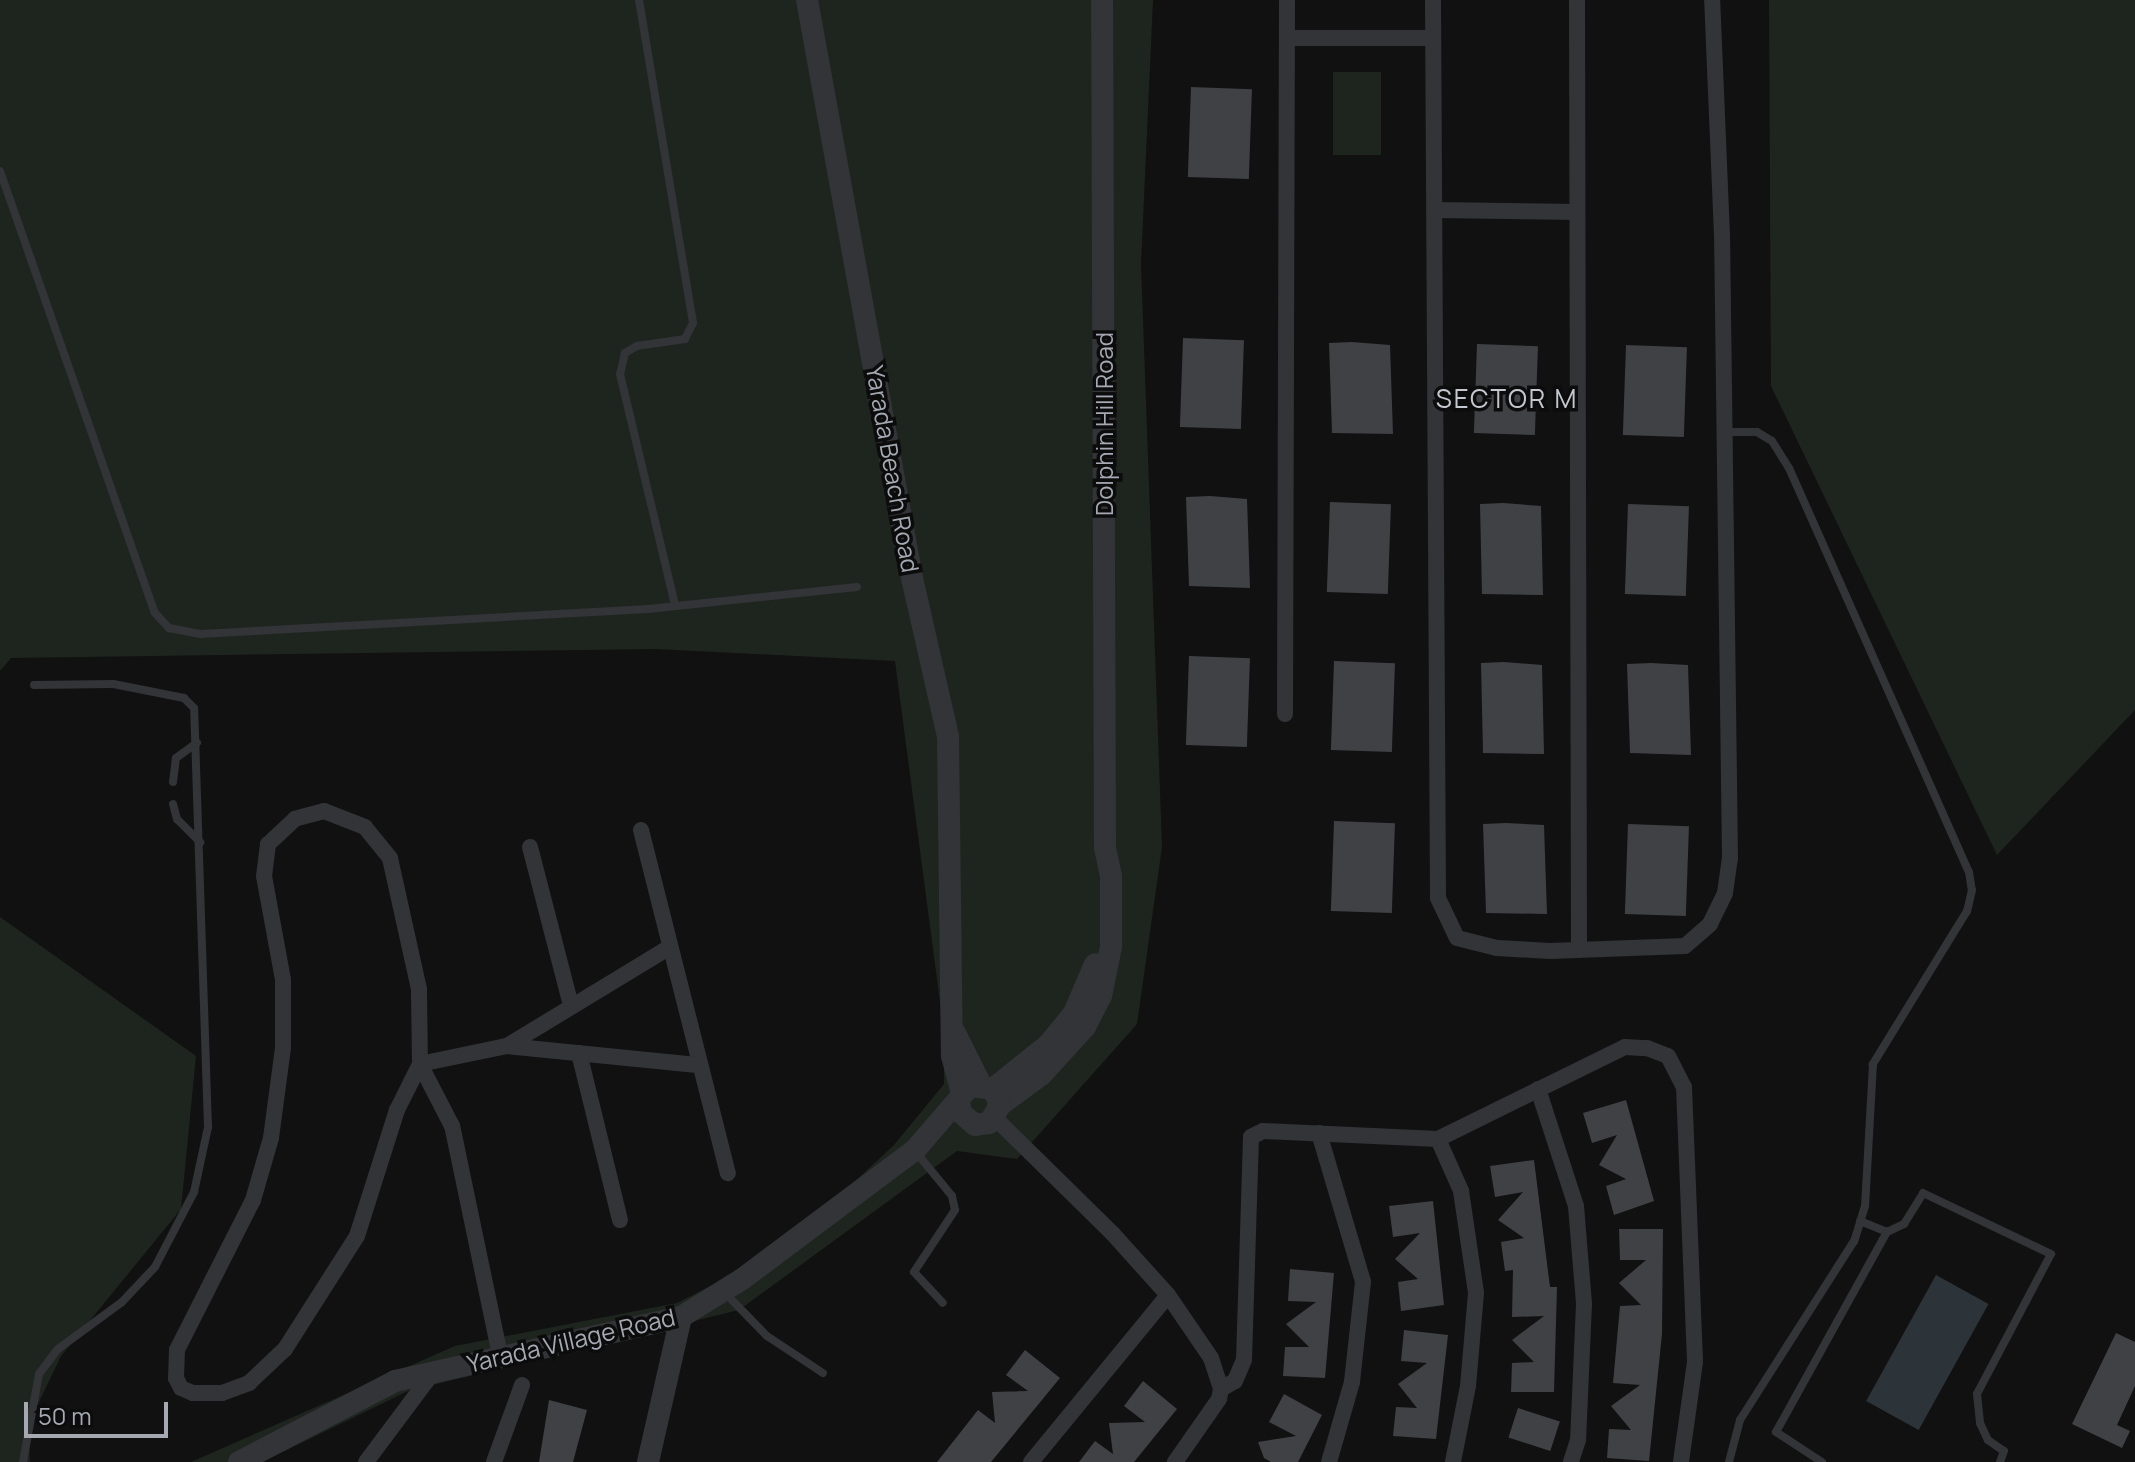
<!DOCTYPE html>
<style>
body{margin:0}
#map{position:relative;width:2135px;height:1462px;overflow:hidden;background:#111112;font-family:Manrope,sans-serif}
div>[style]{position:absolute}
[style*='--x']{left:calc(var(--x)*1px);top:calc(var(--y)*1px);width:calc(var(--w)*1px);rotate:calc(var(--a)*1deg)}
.green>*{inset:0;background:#1e251e;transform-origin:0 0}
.water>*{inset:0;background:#2c3439;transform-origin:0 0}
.building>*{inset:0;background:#404145;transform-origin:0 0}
.service>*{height:8px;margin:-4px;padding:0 4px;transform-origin:4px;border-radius:4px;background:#323437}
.minor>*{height:16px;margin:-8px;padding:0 8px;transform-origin:8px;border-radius:8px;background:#323437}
.tertiary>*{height:22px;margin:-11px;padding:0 11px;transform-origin:11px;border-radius:11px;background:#323437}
span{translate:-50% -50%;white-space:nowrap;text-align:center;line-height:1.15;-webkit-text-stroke:7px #0c0c0d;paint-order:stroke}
.street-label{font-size:24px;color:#a4a9b2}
.neighbourhood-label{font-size:26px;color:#c4c8ce;letter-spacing:2px}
.scale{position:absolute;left:24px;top:1402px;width:144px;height:36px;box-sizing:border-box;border:4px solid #a4a9b2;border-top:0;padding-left:10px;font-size:24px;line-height:28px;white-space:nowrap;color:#a4a9b2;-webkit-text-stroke:6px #0c0c0d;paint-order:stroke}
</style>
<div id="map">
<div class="green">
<div style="clip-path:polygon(0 0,1153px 0,1141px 264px,1162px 847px,1137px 1024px,1017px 1159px,957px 1151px,739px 1310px,408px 1391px,262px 1462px,191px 1462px,455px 1346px,677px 1303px,780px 1251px,894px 1145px,944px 1084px,944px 1032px,895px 661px,656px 649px,11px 658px,0 671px)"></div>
<div style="clip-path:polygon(1769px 0,2135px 0,2135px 710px,1997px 855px,1771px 386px)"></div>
<div style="left:1333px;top:72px;width:48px;height:83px"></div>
<div style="clip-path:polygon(0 917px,196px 1056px,181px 1209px,61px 1356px,28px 1425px,30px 1462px,0 1462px)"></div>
</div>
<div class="water">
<div style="left:1936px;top:1275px;width:60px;height:144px;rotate:29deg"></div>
</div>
<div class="building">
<div style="left:1191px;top:87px;width:61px;height:90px;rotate:2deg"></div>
<div style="left:1183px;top:338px;width:61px;height:89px;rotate:2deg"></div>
<div style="clip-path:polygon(1352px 342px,1390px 345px,1393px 434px,1332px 433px,1329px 343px)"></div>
<div style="left:1477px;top:344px;width:61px;height:89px;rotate:2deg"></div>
<div style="left:1626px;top:345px;width:61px;height:90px;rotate:2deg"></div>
<div style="clip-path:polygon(1210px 496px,1247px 499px,1250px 588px,1189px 586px,1186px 497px)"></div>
<div style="left:1330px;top:502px;width:61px;height:90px;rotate:2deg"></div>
<div style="clip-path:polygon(1503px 503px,1541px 506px,1543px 595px,1482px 594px,1480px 504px)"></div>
<div style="left:1628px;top:504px;width:61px;height:90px;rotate:2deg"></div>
<div style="left:1189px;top:656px;width:61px;height:89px;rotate:2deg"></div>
<div style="left:1334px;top:661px;width:61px;height:89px;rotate:2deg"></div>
<div style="clip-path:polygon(1504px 662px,1542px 665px,1544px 754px,1483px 753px,1481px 663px)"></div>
<div style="clip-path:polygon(1651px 663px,1688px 665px,1691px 755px,1630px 753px,1627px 664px)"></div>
<div style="left:1334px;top:821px;width:61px;height:90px;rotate:2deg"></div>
<div style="clip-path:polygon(1506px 823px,1544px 825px,1547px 914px,1486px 913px,1483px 824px)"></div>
<div style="left:1628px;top:824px;width:61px;height:90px;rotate:2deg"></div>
<div style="clip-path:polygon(1626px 1100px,1654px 1201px,1614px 1215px,1606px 1186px,1626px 1179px,1599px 1165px,1617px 1135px,1592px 1143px,1583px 1113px)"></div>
<div style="clip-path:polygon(1534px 1160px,1550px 1287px,1557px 1287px,1554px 1392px,1511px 1392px,1512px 1363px,1534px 1362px,1512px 1340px,1544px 1316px,1512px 1317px,1513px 1270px,1505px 1271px,1501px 1242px,1524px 1238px,1498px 1220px,1523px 1192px,1495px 1197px,1490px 1166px)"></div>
<div style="clip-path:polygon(1433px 1201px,1444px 1305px,1401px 1311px,1398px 1282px,1418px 1279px,1395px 1259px,1420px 1233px,1393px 1237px,1389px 1206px)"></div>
<div style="clip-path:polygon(1619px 1229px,1663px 1229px,1662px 1334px,1649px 1461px,1607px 1458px,1609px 1429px,1631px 1430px,1611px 1406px,1640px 1385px,1613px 1383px,1620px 1306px,1641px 1305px,1619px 1283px,1646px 1260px,1620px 1260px)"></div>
<div style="clip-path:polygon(1290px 1269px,1334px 1273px,1325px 1378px,1283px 1376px,1285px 1347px,1309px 1347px,1286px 1324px,1316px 1302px,1288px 1301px)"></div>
<div style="clip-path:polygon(1404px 1330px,1448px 1335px,1436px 1439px,1393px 1436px,1396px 1407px,1417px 1408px,1398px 1384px,1427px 1363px,1401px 1361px)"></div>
<div style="clip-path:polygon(2116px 1333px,2135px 1342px,2135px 1386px,2117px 1425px,2130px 1431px,2122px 1448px,2072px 1424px)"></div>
<div style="clip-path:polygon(1025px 1350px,1060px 1378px,991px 1462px,937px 1462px,978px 1410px,995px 1423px,992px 1392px,1028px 1391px,1006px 1375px)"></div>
<div style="clip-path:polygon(1143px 1381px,1177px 1409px,1134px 1462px,1079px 1462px,1095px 1441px,1113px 1454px,1109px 1423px,1145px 1422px,1124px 1406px)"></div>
<div style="clip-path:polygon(1284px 1394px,1322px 1415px,1298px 1462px,1271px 1462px,1264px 1458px,1258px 1442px,1296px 1436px,1269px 1422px)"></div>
<div style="clip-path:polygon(549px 1400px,587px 1410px,573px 1462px,539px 1462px)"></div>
<div style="left:1518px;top:1408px;width:44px;height:31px;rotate:18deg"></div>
</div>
<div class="service">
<div style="--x:639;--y:0;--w:327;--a:80.5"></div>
<div style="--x:693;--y:323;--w:18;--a:117"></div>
<div style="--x:685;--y:339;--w:49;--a:171.7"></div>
<div style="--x:637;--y:346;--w:14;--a:150"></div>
<div style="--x:625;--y:353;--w:22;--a:103"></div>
<div style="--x:620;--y:374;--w:237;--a:76.6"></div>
<div style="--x:0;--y:171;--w:468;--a:70.7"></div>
<div style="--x:155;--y:613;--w:21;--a:47"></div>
<div style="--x:169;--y:628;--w:33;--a:11"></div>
<div style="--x:201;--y:634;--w:448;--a:-3.2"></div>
<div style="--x:648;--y:609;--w:210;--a:-6"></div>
<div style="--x:1725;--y:432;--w:32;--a:0"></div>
<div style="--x:1757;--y:432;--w:17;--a:31"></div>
<div style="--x:1772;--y:441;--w:32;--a:58"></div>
<div style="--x:1789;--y:468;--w:442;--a:66"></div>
<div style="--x:1969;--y:872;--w:18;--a:81"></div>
<div style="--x:1972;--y:890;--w:22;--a:103"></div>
<div style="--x:1967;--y:911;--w:180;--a:121.6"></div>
<div style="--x:1873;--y:1064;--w:142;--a:93.2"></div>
<div style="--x:1865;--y:1206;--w:37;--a:107"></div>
<div style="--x:1854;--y:1241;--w:212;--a:122.5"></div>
<div style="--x:1740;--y:1420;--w:43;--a:104.7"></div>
<div style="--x:173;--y:782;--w:24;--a:-83"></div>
<div style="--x:176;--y:758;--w:26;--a:-36"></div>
<div style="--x:173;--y:804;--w:16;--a:75"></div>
<div style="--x:177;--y:819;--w:33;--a:45"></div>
<div style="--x:915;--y:1151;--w:58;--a:50.6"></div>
<div style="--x:952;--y:1196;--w:14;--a:78"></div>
<div style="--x:955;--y:1210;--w:74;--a:123.5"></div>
<div style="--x:914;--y:1272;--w:42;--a:46.9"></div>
<div style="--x:1860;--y:1221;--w:29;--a:22"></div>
<div style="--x:725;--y:1293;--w:60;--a:45.7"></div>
<div style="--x:767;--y:1336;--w:67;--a:33.5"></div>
<div style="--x:23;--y:1462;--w:89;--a:-79.7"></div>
<div style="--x:39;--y:1374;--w:31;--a:-53"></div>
<div style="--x:58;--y:1349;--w:79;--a:-36.3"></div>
<div style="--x:122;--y:1302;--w:48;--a:-46.7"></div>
<div style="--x:155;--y:1267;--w:85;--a:-62.5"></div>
<div style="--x:194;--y:1192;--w:66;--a:-77.8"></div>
<div style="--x:208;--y:1127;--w:419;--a:-91.9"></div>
<div style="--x:194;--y:708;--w:14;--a:-135"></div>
<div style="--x:184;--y:698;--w:72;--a:-168.8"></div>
<div style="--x:113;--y:684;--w:79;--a:179.3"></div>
<div style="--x:1822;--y:1462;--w:55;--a:-146.9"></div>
<div style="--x:1776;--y:1432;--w:229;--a:-61"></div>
<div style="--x:1887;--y:1232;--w:19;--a:-25"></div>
<div style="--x:1904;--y:1224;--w:36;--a:-58"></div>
<div style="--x:1923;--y:1193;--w:142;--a:25.5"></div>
<div style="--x:2051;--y:1254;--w:158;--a:117.9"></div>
<div style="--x:1977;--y:1394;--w:29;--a:84"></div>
<div style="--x:1980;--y:1423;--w:19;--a:65"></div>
<div style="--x:1988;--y:1440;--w:19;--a:35"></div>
<div style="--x:2004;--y:1451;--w:12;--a:110"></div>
</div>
<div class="minor">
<div style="--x:1433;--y:0;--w:898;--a:89.68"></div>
<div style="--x:1438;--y:898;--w:44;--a:64.6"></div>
<div style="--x:1457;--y:938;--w:41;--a:14"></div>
<div style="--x:1497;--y:948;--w:53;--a:3.2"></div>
<div style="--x:1550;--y:951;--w:135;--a:-2.1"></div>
<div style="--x:1685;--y:946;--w:33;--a:-41"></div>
<div style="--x:1710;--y:924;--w:34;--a:-64"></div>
<div style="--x:1725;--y:893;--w:34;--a:-82"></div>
<div style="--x:1730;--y:859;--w:624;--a:-90.73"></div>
<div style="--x:1722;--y:235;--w:235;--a:-92.4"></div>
<div style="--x:1577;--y:0;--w:950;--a:89.88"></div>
<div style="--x:1287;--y:38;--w:145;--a:0"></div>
<div style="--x:1435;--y:210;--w:142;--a:0.8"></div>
<div style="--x:1285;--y:714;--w:714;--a:-89.84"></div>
<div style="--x:641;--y:830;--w:354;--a:75.8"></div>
<div style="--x:530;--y:847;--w:164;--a:75.5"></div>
<div style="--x:507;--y:1046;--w:191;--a:5.7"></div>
<div style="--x:579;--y:1053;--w:172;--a:76.2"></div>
<div style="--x:1538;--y:1089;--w:123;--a:72"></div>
<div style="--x:1576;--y:1206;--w:98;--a:85.3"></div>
<div style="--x:1584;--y:1304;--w:136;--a:92.5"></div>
<div style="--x:1578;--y:1440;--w:23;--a:108"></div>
<div style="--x:995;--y:1118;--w:165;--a:44.5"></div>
<div style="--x:1113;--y:1234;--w:82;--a:48"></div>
<div style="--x:1168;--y:1295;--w:76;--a:55.7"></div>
<div style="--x:1211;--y:1358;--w:33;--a:72"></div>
<div style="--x:1221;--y:1389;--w:10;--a:101"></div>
<div style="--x:1219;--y:1399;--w:77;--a:124.9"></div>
<div style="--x:1319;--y:1133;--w:155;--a:73.5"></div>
<div style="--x:1363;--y:1282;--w:101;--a:96.3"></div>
<div style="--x:1352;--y:1382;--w:83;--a:106"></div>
<div style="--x:1438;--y:1139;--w:57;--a:66.1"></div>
<div style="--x:1461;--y:1191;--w:103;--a:81.6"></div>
<div style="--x:1476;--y:1293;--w:93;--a:94.9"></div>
<div style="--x:1468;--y:1386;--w:77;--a:101.2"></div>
<div style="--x:500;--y:1355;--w:234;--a:-101.8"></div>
<div style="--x:452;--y:1126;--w:70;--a:-117.3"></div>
<div style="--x:420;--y:1064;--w:75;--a:-90.8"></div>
<div style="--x:419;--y:989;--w:134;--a:-102.5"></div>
<div style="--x:390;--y:858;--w:40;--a:-129"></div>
<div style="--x:365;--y:827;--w:44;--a:-158.7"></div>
<div style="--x:324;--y:811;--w:30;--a:165"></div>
<div style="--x:295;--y:819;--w:37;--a:137"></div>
<div style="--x:268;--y:844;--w:32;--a:97"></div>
<div style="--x:264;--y:876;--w:106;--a:79.6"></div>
<div style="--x:283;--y:980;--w:68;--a:90"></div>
<div style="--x:283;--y:1048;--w:91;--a:97.6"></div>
<div style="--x:271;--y:1138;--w:65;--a:106.2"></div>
<div style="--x:253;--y:1200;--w:168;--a:116.9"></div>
<div style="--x:177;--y:1350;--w:28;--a:92"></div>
<div style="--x:176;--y:1378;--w:11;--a:63"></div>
<div style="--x:181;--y:1388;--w:13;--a:23"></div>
<div style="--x:193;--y:1393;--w:29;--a:0"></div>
<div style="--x:222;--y:1393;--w:29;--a:-20"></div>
<div style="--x:249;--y:1383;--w:50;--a:-43.4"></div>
<div style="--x:285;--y:1349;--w:134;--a:-57.5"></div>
<div style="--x:357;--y:1236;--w:132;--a:-72.4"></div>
<div style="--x:397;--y:1110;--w:51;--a:-63.4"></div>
<div style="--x:420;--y:1064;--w:89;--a:-11.7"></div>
<div style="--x:507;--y:1046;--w:188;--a:-31.3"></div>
<div style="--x:1221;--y:1389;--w:16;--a:-30"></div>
<div style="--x:1235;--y:1381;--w:23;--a:-67"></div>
<div style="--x:1244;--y:1360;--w:223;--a:-88.2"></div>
<div style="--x:1251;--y:1137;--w:13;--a:-27"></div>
<div style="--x:1263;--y:1131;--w:175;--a:2.6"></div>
<div style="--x:1438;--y:1139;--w:208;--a:-26.2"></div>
<div style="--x:1625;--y:1047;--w:22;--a:3"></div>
<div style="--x:1647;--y:1048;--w:22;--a:21"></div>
<div style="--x:1668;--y:1056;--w:35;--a:63"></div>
<div style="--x:1684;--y:1087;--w:275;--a:87.7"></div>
<div style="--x:1695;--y:1362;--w:101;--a:98"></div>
<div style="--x:366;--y:1462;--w:114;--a:-53.2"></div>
<div style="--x:494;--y:1462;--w:82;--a:-70"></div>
<div style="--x:1031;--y:1462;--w:216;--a:-50.6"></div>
</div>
<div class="tertiary">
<div style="--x:807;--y:0;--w:587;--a:79.7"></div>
<div style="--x:912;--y:578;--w:163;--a:77.2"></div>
<div style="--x:948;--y:737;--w:319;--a:89.3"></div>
<div style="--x:952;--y:1056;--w:38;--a:75"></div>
<div style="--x:955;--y:1033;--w:56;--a:63.4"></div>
<div style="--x:993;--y:1089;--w:72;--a:-38.8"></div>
<div style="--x:1049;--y:1044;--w:40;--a:-51"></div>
<div style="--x:1074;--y:1013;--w:53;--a:-66.8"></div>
<div style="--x:1000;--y:1105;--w:51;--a:-36.2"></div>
<div style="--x:1041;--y:1075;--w:65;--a:-47.5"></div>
<div style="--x:1085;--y:1027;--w:35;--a:-63"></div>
<div style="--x:1101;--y:996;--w:50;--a:-78.5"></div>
<div style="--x:1111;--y:947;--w:71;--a:-90"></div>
<div style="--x:1111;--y:876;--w:29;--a:-102"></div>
<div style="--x:1105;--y:848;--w:848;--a:-90.2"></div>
<div style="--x:239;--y:1462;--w:176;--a:-27.4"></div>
<div style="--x:395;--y:1381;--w:293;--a:-12.6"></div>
<div style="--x:681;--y:1317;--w:70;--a:-31.7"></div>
<div style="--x:741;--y:1280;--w:217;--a:-36.8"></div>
<div style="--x:915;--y:1150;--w:84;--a:-49.3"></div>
<div style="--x:970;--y:1086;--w:23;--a:7"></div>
<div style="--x:993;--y:1089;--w:17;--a:66"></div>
<div style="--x:1000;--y:1105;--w:21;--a:121"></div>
<div style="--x:989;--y:1123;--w:14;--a:172"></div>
<div style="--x:975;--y:1125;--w:18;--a:-139"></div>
<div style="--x:961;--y:1113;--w:10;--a:-101"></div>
<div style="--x:648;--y:1462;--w:149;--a:-77.2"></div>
</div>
<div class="street-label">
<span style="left:1104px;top:424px;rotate:-90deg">Dolphin Hill Road</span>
<span style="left:893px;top:469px;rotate:80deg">Yarada Beach Road</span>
<span style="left:571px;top:1340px;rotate:-13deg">Yarada Village Road</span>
</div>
<div class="neighbourhood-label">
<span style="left:1507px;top:399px">SECTOR M</span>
</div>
<div class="scale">50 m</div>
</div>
